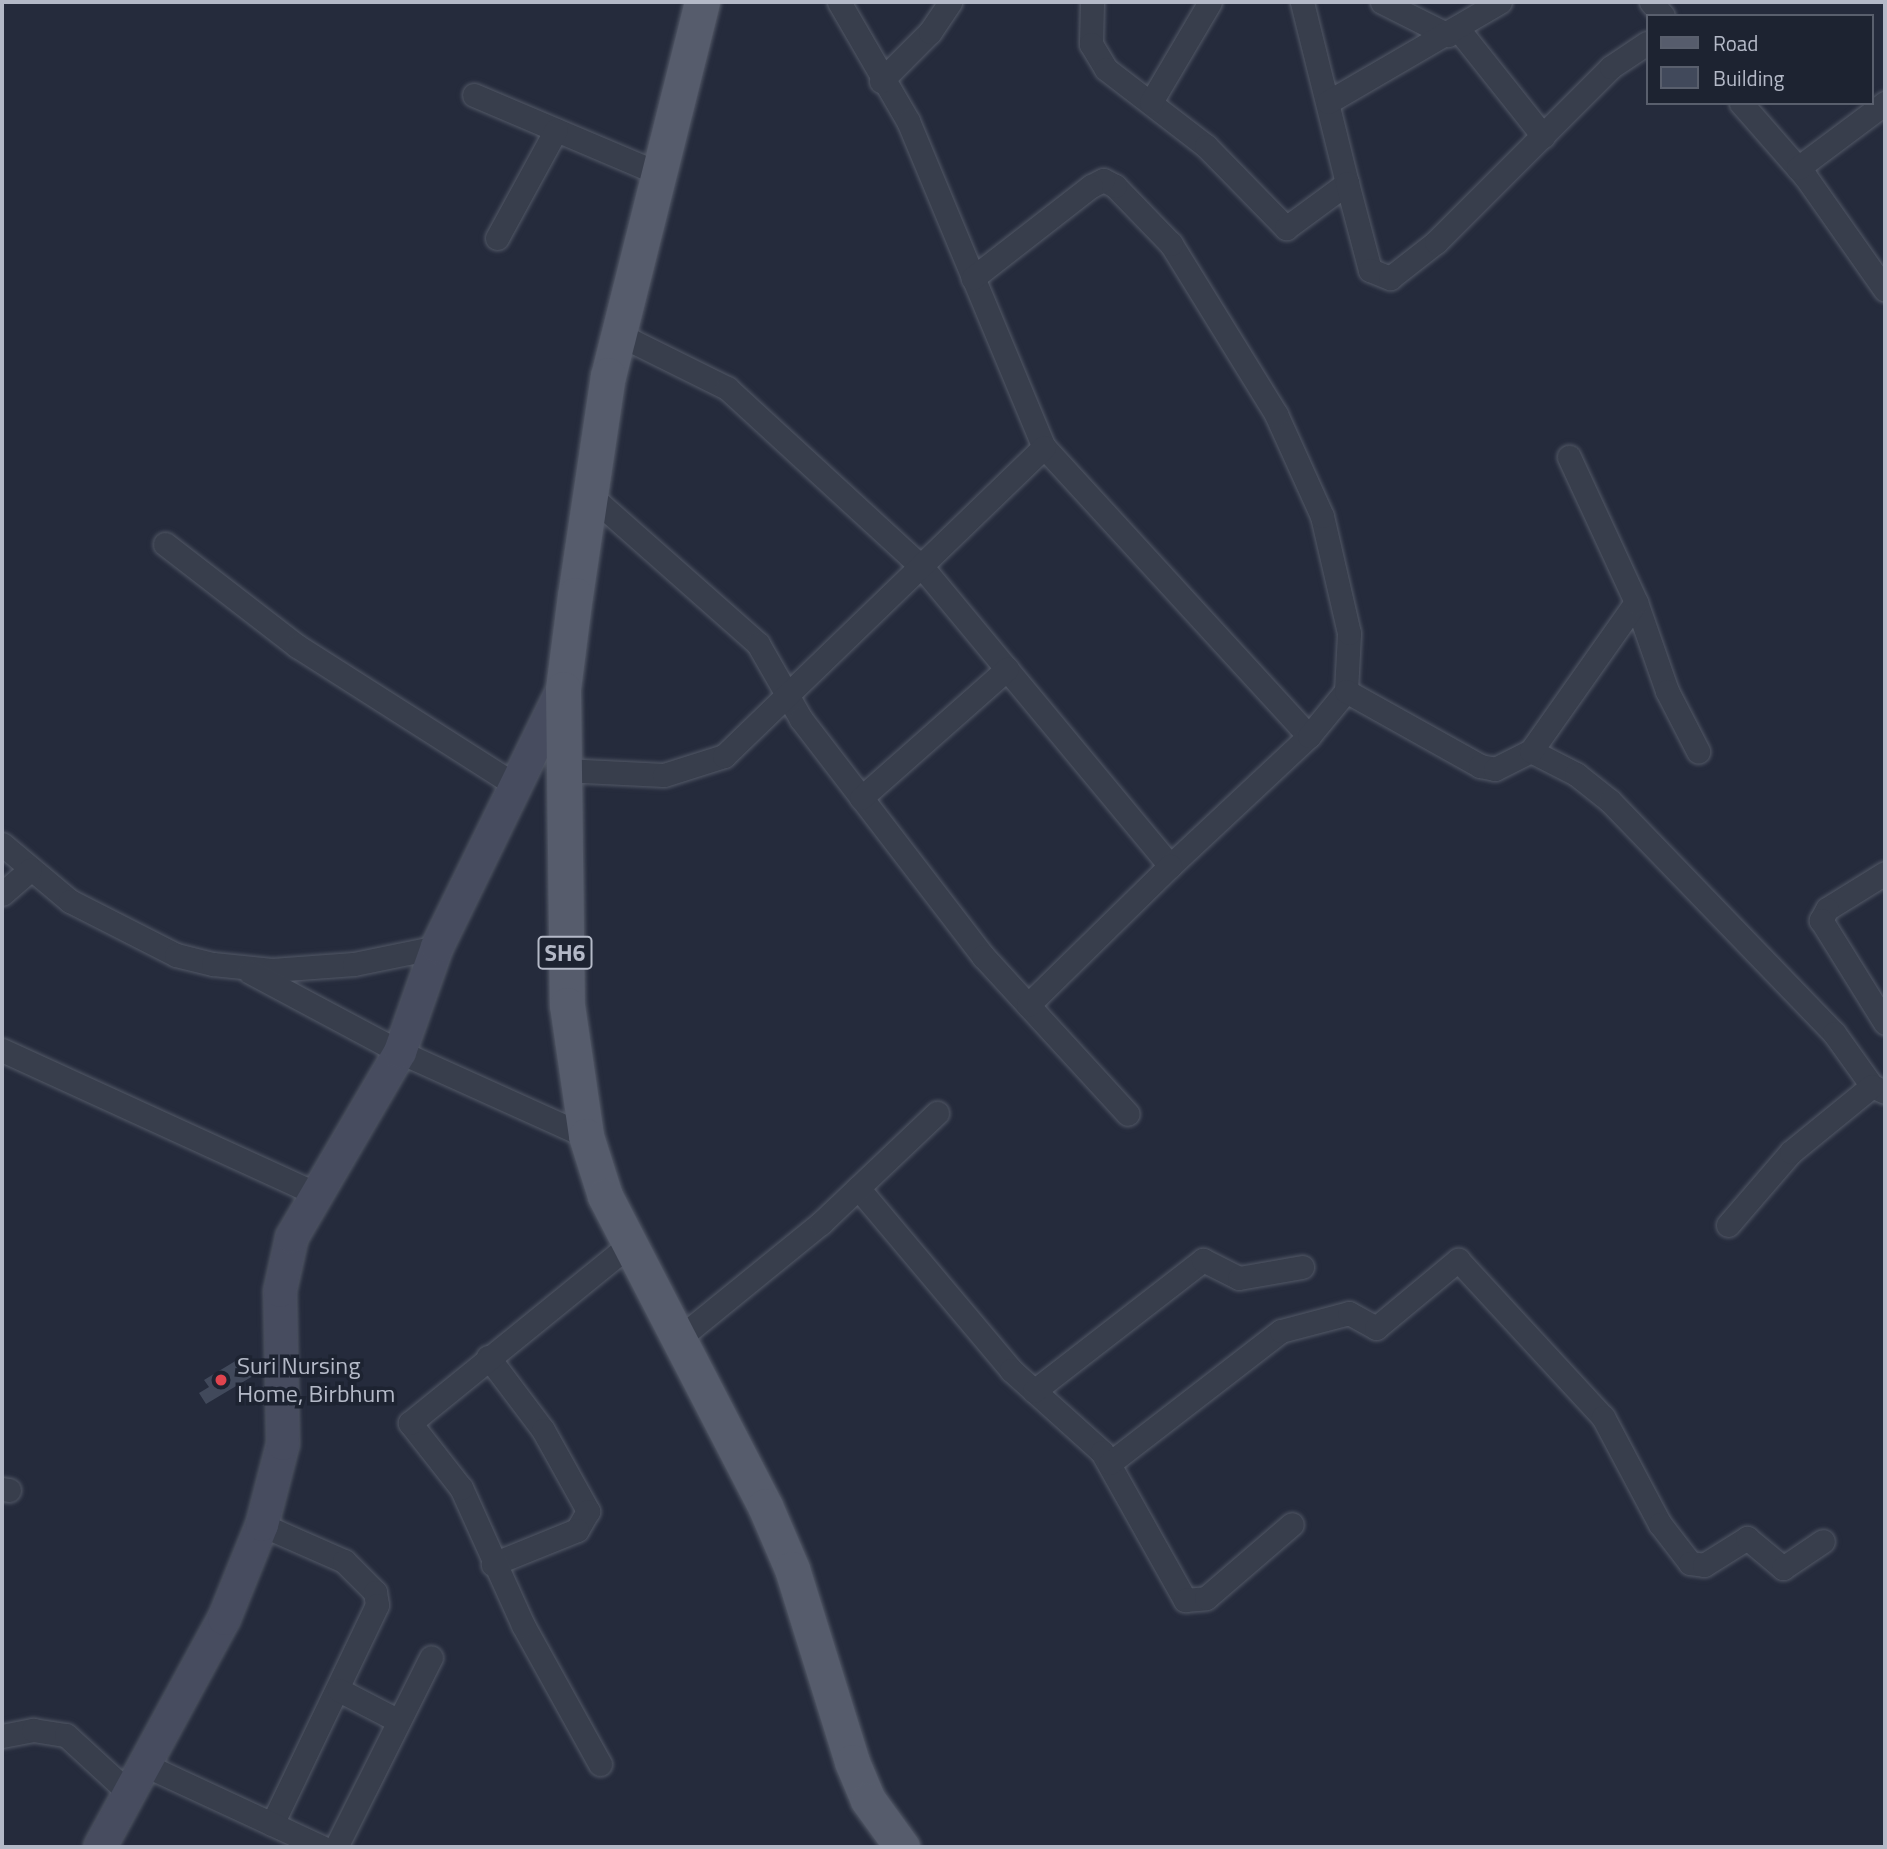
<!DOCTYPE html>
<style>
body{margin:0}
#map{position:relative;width:1887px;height:1849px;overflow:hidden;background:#252b3c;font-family:"Titillium Web",sans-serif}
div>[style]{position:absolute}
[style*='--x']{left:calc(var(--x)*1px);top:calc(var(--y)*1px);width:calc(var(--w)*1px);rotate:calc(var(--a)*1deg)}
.building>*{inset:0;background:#41495b}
.roads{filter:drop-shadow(0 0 2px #535967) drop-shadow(0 0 2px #535967)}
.minor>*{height:23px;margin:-11.5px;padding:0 11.5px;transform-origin:11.5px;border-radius:11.5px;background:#383e4c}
.secondary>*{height:32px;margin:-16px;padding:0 16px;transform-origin:16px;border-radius:16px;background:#474c5f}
.primary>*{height:35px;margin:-17.5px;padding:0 17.5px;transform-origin:17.5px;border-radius:17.5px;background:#565c6c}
.dots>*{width:19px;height:19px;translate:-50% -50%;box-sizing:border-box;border:4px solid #1d2331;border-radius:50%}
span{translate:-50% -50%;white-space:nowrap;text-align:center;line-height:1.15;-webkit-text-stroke:7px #1d2331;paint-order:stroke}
.shield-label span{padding:2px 5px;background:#1d2331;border:2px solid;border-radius:5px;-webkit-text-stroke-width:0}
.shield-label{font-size:23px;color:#b4b9c7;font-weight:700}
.poi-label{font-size:24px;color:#b4b9c7}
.left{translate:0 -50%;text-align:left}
.frame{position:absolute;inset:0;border:4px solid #b4b9c7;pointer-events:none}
.legend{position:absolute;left:1646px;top:14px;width:228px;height:91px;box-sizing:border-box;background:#1d2331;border:2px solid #595f6d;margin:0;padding:9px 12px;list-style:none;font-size:21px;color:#b4b9c7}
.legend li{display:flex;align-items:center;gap:14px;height:35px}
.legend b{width:35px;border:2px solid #595f6d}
</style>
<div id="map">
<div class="building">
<div style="clip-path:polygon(242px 1357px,253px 1376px,206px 1404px,199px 1393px,209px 1387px,204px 1380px)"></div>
</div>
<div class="roads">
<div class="minor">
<div style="--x:839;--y:2;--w:138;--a:59.9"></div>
<div style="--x:908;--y:121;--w:353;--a:67.4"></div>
<div style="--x:1044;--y:447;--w:392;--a:47.5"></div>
<div style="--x:1092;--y:2;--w:42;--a:91.4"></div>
<div style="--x:1091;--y:44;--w:29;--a:59"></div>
<div style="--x:1106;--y:69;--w:126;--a:37.6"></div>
<div style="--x:1206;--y:146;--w:115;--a:45.7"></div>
<div style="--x:1286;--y:228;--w:76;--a:-36.4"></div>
<div style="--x:1347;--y:183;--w:187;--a:-104"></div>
<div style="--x:1382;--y:2;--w:74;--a:26.6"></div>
<div style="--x:1651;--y:2;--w:18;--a:49"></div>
<div style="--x:1458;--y:29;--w:137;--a:51.5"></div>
<div style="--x:881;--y:81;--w:69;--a:-45"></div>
<div style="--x:930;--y:32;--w:36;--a:-56"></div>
<div style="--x:474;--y:95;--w:200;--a:23"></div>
<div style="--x:1151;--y:102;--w:116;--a:-59.5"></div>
<div style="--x:1328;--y:102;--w:199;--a:-30.2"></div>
<div style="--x:1741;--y:103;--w:97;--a:48.8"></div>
<div style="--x:1805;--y:176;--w:139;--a:54.9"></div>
<div style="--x:1798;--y:168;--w:109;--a:-36.8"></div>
<div style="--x:1347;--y:183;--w:90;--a:75.2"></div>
<div style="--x:1370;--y:270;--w:22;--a:22"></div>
<div style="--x:1390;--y:278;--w:58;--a:-38"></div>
<div style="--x:1436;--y:242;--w:247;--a:-45"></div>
<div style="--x:1611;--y:67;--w:43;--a:-33.7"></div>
<div style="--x:497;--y:238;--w:123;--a:-61.4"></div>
<div style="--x:618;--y:334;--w:122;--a:26.4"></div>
<div style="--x:727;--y:388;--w:265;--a:42.6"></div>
<div style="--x:922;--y:567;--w:388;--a:50.3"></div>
<div style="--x:1170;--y:866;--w:190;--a:-43.1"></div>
<div style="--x:1309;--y:736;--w:58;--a:-50.6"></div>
<div style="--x:1346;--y:691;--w:58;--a:-87"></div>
<div style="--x:1349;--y:633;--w:120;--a:-103"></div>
<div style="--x:1322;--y:516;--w:112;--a:-114.3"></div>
<div style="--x:1276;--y:414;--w:200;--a:-121.7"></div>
<div style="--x:1171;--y:244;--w:81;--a:-134"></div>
<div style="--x:1115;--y:186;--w:13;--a:-153"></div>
<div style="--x:1103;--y:180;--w:13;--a:153"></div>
<div style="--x:1091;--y:186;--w:150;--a:142.1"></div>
<div style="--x:591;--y:496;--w:223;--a:41.5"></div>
<div style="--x:758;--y:644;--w:86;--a:60.2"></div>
<div style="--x:801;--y:719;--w:299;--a:52.5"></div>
<div style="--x:983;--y:956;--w:214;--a:47.5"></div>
<div style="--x:165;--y:544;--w:167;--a:37.7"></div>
<div style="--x:297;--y:646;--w:257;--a:32.5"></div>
<div style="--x:1636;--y:602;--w:94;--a:70.8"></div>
<div style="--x:1667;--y:691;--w:68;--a:62.7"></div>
<div style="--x:1346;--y:691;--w:154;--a:29.2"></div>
<div style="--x:1480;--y:766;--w:15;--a:11"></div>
<div style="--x:1495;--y:769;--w:40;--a:-26.6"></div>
<div style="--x:1531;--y:751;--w:51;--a:27.1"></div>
<div style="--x:1576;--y:774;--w:43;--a:38.5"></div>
<div style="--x:1610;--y:801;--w:322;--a:46"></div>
<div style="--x:1834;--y:1033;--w:65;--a:54.4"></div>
<div style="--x:1872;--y:1086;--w:14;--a:25"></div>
<div style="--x:1531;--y:751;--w:182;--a:-54.8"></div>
<div style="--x:1636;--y:602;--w:160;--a:-114.8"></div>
<div style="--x:563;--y:770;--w:101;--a:2.8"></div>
<div style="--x:664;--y:775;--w:63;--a:-17.6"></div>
<div style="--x:724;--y:756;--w:445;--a:-44"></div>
<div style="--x:861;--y:798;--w:195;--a:-41.5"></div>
<div style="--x:2;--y:844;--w:89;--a:40"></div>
<div style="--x:70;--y:901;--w:119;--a:27"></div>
<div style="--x:176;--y:955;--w:38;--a:14"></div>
<div style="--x:213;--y:964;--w:59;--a:5.8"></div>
<div style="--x:272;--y:970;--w:82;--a:-4.2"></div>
<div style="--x:354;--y:964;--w:85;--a:-11.6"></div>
<div style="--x:1885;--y:873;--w:68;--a:148.2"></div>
<div style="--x:1827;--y:909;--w:13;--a:119"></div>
<div style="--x:1821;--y:920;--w:121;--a:58.1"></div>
<div style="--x:2;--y:894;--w:37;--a:-41"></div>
<div style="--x:250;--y:972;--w:170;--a:28.1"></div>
<div style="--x:400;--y:1052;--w:204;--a:24.3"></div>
<div style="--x:1028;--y:1005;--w:199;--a:-44.4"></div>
<div style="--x:2;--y:1050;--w:346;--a:24.6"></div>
<div style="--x:858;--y:1188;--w:238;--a:49.9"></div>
<div style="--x:1011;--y:1370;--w:122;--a:42"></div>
<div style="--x:1102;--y:1452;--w:170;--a:60.7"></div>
<div style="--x:1185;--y:1600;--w:21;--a:-5"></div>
<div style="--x:1206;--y:1598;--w:113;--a:-40.7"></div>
<div style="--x:1728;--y:1225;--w:96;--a:-49.2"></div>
<div style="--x:1791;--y:1152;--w:104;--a:-39.2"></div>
<div style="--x:677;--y:1340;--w:186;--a:-39.1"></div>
<div style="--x:821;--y:1223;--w:160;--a:-43.5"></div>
<div style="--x:488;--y:1357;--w:91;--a:53"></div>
<div style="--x:543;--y:1430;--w:93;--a:60.9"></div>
<div style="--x:588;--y:1511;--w:22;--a:120"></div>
<div style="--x:577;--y:1530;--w:91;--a:158"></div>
<div style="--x:1034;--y:1391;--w:214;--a:-37.8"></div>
<div style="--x:1203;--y:1260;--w:40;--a:26.6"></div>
<div style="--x:1239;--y:1278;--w:64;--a:-9.9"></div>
<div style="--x:1110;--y:1463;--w:216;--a:-37.7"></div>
<div style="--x:1281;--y:1331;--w:70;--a:-14.8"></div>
<div style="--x:1349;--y:1313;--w:31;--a:29"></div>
<div style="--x:1376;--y:1328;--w:107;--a:-39.7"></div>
<div style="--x:1458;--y:1260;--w:214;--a:47.3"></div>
<div style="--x:1603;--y:1417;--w:121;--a:62"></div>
<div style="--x:1660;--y:1524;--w:49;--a:52.4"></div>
<div style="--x:1690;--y:1563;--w:14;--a:8"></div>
<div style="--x:1704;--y:1565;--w:51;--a:-32.1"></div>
<div style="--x:1747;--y:1538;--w:47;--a:39.8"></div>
<div style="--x:1783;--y:1568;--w:48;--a:-34"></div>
<div style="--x:2;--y:1489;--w:7;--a:8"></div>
<div style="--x:262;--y:1525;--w:90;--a:23.7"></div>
<div style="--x:344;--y:1561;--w:44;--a:45"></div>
<div style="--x:375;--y:1592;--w:13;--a:81"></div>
<div style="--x:377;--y:1605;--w:243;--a:115.6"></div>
<div style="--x:339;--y:1690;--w:63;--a:27.4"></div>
<div style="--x:2;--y:1736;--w:32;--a:-11"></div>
<div style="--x:33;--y:1730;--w:33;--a:9"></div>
<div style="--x:66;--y:1735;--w:86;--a:42.6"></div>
<div style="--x:600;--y:1764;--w:159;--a:-119"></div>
<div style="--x:523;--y:1625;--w:150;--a:-114.3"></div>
<div style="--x:461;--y:1488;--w:83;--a:-128.1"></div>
<div style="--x:410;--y:1423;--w:281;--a:-39.1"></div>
<div style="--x:145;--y:1765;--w:195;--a:24.9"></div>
<div style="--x:336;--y:1847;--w:212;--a:-63.4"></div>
</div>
<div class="secondary">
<div style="--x:100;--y:1847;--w:260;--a:-61.5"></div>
<div style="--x:224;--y:1619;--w:101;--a:-68"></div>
<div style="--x:262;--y:1525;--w:84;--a:-75.5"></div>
<div style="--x:283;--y:1444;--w:153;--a:-91.1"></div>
<div style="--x:280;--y:1291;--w:55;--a:-77.5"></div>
<div style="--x:292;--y:1237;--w:214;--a:-59.7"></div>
<div style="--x:400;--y:1052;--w:111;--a:-70.6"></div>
<div style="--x:437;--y:947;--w:287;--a:-64"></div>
</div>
<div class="primary">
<div style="--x:702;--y:2;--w:385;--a:104.1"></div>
<div style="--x:608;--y:375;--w:222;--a:98.5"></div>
<div style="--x:575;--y:595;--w:95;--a:97.3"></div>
<div style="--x:563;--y:689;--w:316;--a:89.3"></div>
<div style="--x:567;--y:1005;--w:132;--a:81.7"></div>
<div style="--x:586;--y:1136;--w:63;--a:72.4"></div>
<div style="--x:605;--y:1196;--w:349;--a:62.7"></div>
<div style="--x:765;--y:1506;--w:69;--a:66.8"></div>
<div style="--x:792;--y:1569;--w:202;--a:72.7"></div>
<div style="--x:852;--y:1762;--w:41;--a:67.2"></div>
<div style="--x:868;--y:1800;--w:58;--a:54.1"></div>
</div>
</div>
<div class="dots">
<div style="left:221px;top:1380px;background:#e0444e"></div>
</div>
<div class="shield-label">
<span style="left:565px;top:953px">SH6</span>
</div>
<div class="poi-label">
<span class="left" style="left:237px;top:1380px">Suri Nursing<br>Home, Birbhum</span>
</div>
<div class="frame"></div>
<ul class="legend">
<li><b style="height:9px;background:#565c6c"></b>Road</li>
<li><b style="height:19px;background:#41495b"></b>Building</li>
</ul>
</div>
